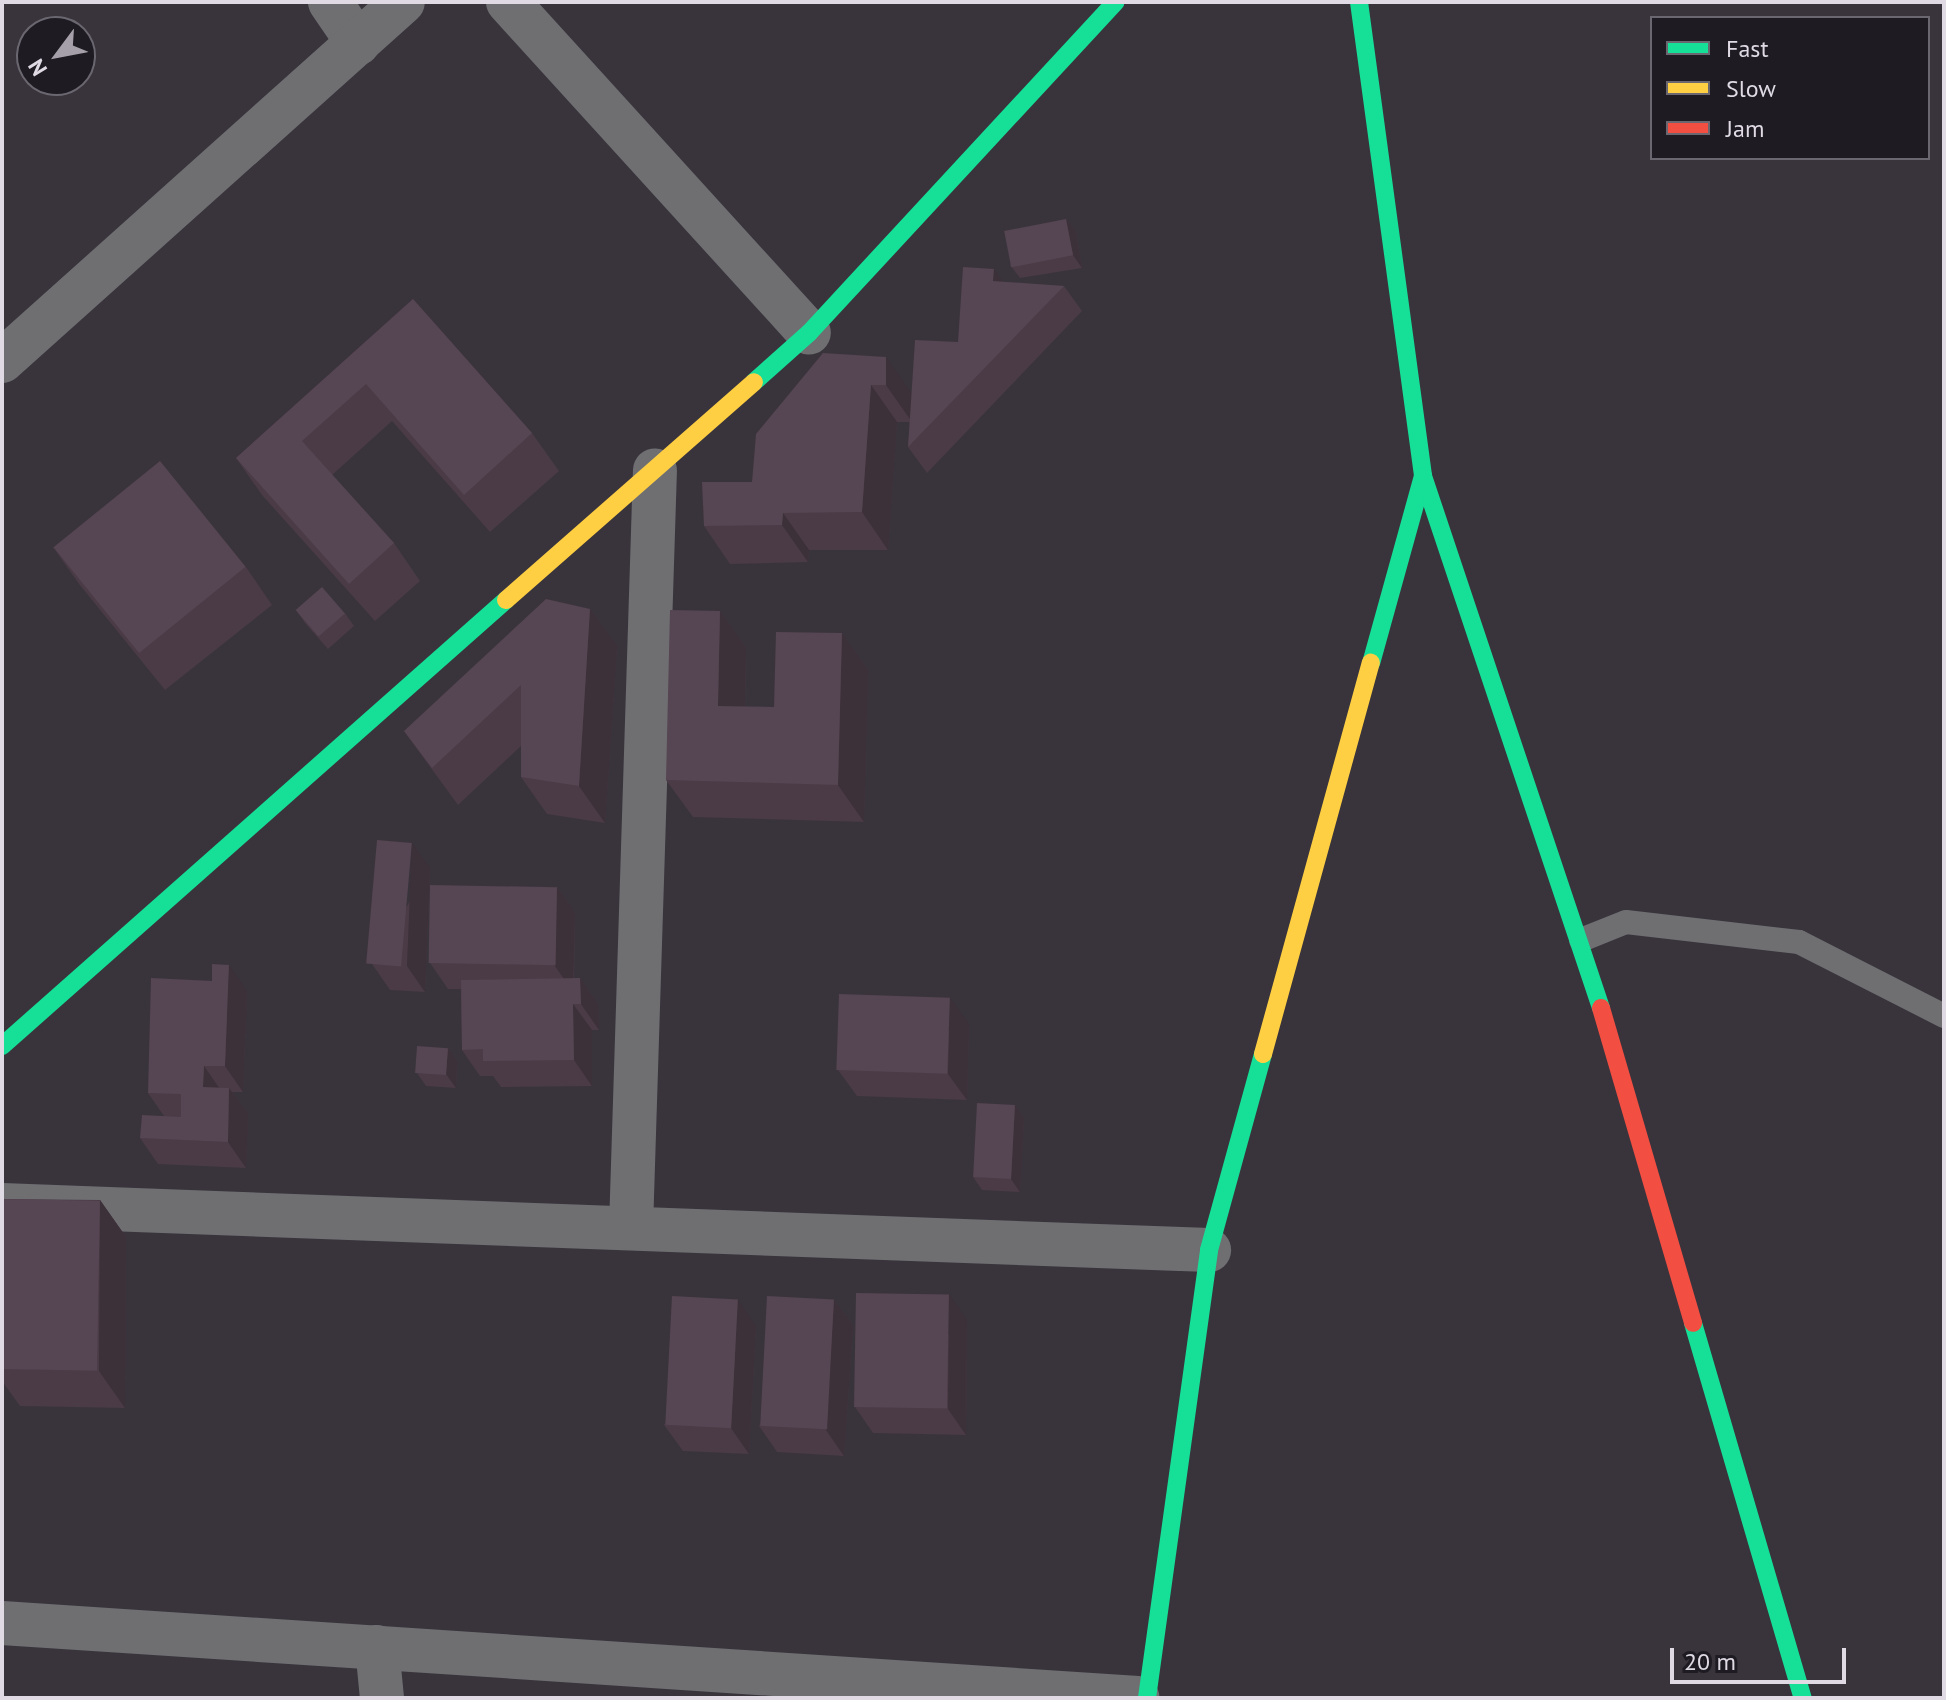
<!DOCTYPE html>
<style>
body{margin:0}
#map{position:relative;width:1946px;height:1700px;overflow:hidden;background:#39343c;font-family:"PT Sans",sans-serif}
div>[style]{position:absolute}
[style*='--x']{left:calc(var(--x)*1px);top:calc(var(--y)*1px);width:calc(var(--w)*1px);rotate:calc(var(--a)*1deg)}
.lane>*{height:24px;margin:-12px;padding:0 12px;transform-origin:12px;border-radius:12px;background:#6f6f72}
.street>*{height:44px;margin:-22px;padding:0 22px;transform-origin:22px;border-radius:22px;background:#6f6f72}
.fast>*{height:18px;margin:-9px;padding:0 9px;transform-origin:9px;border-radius:9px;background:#16e098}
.slow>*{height:18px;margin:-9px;padding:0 9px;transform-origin:9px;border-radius:9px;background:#ffcf43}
.jam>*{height:18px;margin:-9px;padding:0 9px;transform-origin:9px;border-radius:9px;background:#f24e42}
.wall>*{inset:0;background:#4a3b47}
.shaded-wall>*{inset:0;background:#3c3039}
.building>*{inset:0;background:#564552;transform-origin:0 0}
span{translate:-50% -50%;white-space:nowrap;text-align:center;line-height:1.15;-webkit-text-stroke:8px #1e1b22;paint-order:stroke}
.frame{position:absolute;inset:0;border:4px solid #dfdae4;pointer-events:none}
.legend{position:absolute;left:1650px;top:16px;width:280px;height:144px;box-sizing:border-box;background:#1e1b22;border:2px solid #6b6770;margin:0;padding:10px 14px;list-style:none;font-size:24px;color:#dfdae4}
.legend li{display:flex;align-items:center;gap:16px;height:40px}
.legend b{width:40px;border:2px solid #6b6770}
.north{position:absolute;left:16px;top:16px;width:80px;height:80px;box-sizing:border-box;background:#1e1b22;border:2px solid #6b6770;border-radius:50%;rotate:238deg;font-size:22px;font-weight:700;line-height:32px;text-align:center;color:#dfdae4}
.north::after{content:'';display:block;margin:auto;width:28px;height:36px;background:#a5a0a9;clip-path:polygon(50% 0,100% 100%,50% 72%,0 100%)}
.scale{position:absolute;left:1670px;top:1648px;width:176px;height:36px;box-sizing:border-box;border:4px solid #dfdae4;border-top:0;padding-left:10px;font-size:24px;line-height:28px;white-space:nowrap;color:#dfdae4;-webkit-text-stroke:6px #1e1b22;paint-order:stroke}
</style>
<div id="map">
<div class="lane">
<div style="--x:1581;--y:940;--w:48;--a:-21.8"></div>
<div style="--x:1626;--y:922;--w:174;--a:6.6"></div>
<div style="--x:1799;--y:942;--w:163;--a:27"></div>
</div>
<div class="street">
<div style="--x:330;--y:2;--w:50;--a:55.7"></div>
<div style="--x:508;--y:2;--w:447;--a:47.7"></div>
<div style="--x:2;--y:361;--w:538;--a:-41.84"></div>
<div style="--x:2;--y:1205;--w:1208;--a:2.14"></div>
<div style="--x:631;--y:1228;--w:758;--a:-88.19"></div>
<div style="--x:2;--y:1623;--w:1138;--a:3.78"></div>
<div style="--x:377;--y:1647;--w:51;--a:84.4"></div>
</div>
<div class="fast">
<div style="--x:1359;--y:2;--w:478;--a:82.3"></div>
<div style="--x:1423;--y:476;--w:194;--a:105.5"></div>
<div style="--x:754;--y:382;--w:74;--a:-41.7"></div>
<div style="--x:809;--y:333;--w:451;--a:-47.2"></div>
<div style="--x:1423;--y:476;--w:561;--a:71.5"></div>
<div style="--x:2;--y:1046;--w:673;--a:-41.51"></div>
<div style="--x:1693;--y:1323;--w:391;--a:73.7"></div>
<div style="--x:1147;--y:1698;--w:452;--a:-82.1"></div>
<div style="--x:1209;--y:1250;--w:203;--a:-74.6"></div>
</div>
<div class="slow">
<div style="--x:506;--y:600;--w:330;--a:-41.3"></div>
<div style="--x:1263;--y:1054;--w:406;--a:-74.6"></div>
</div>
<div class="jam">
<div style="--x:1601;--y:1008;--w:328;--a:73.7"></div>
</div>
<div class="wall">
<div style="clip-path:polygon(1066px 219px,1076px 232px,1082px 268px,1020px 278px,1010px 265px)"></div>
<div style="clip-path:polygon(1002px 282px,1064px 286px,1082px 311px,927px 473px,908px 447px,910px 422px,897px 422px,888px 550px,809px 550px,808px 562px,730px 564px,704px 526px,752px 482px,823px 353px,912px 394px,958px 342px)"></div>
<div style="clip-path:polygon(413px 299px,532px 433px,559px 471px,490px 532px,392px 421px,332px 475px,394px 543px,420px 581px,375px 621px,262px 495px,236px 458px)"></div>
<div style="clip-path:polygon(53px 547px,246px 567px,272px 605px,165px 690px,79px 584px)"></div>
<div style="clip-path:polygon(590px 609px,617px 646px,605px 823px,547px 814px,521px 777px,521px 746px,458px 805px,404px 731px)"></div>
<div style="clip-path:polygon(296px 610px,345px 613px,354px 626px,328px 649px,305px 623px)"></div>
<div style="clip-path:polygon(720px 611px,746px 648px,745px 707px,774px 707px,842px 633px,868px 670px,864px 822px,693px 817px,666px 780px)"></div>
<div style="clip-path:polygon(430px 868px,425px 992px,390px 990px,372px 964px)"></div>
<div style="clip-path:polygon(557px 887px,575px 913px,574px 978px,580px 978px,598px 1004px,599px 1030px,592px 1030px,592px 1086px,501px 1087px,493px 1076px,480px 1076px,462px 1050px,461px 989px,448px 989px,430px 963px)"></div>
<div style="clip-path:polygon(247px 991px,243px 1092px,232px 1092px,248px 1114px,246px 1168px,158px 1164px,140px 1138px,164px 1116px,148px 1093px)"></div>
<div style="clip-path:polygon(969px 1024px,967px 1100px,857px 1096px,838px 1070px)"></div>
<div style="clip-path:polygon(448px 1048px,457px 1061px,456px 1088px,426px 1086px,417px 1073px)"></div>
<div style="clip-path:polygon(1015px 1105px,1024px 1119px,1020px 1192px,982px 1190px,973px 1177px)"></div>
<div style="clip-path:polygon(2px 1199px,100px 1200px,126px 1237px,125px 1408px,20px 1406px,2px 1381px)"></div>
<div style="clip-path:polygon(834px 1300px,853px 1326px,844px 1456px,777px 1452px,759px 1426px)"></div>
<div style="clip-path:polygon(967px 1320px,966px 1435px,873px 1433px,855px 1407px)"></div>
<div style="clip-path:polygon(756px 1326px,749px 1454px,683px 1451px,664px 1425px)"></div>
</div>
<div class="shaded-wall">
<div style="clip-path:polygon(1066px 219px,1076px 232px,1082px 268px,1073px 255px)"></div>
<div style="clip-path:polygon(994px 269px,1012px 295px,993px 281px)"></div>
<div style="clip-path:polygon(886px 357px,912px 394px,912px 422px,886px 385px)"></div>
<div style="clip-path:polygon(871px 385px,897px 422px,888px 550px,862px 512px)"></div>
<div style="clip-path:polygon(783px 513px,809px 550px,808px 562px,782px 525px)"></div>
<div style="clip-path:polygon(590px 609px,617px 646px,605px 823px,579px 786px)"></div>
<div style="clip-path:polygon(720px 611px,746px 648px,744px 743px,718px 706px)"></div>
<div style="clip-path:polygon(842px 633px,868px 670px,864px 822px,838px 785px)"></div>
<div style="clip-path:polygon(412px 843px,430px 868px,425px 992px,407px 966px)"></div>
<div style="clip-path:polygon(557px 887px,575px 913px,573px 992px,555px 966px)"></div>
<div style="clip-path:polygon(229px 965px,247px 991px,243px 1092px,225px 1066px)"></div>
<div style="clip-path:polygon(580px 978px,598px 1004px,599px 1030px,581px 1004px)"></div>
<div style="clip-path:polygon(950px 998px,969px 1024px,967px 1100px,948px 1074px)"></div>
<div style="clip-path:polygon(573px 1004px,592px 1030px,592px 1086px,574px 1060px)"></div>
<div style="clip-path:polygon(448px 1048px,457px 1061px,456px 1088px,446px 1074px)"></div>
<div style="clip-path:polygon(204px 1066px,222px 1092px,203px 1087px)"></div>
<div style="clip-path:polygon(229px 1088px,248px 1114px,246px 1168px,228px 1142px)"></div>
<div style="clip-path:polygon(1015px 1105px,1024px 1119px,1020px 1192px,1011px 1179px)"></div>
<div style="clip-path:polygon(100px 1200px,126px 1237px,125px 1408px,99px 1371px)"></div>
<div style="clip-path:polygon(949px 1294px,967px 1320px,966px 1435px,948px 1409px)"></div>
<div style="clip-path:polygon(738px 1300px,756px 1326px,749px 1454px,731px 1428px)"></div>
<div style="clip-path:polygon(834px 1300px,853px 1326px,844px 1456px,826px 1430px)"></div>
</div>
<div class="building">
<div style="left:1066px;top:219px;width:37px;height:63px;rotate:79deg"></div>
<div style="clip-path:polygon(963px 267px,994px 269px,993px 281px,1064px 286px,908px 447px,915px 340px,958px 342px)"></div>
<div style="clip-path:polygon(413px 299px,532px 433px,464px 495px,366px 384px,302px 441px,394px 543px,349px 584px,236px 458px)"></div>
<div style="clip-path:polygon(823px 353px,886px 357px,886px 385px,871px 385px,862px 512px,783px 513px,782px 525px,704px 526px,702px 482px,752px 482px,756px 434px)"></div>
<div style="left:160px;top:461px;width:136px;height:137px;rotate:51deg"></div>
<div style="left:322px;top:587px;width:35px;height:35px;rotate:49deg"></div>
<div style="clip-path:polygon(546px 599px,590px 609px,579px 786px,521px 777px,521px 685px,432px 768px,404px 731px)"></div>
<div style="clip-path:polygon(670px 610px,720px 611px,718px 706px,774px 707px,776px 632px,842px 633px,838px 785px,666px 780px)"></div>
<div style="left:377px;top:840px;width:35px;height:124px;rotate:5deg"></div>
<div style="left:430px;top:885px;width:127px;height:78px;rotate:1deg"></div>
<div style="clip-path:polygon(212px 964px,229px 965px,225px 1066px,204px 1066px,203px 1087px,229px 1088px,228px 1142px,140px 1138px,142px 1115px,181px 1117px,181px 1094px,148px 1093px,151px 978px,212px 981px)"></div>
<div style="clip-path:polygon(580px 978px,581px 1004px,573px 1004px,574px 1060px,483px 1061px,483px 1049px,462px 1050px,461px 980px)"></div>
<div style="left:839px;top:994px;width:111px;height:76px;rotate:2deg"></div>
<div style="left:417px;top:1046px;width:31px;height:27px;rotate:4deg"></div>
<div style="left:977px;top:1103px;width:38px;height:74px;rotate:3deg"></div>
<div style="left:2px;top:1199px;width:98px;height:170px;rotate:1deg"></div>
<div style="left:856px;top:1293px;width:93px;height:114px;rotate:1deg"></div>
<div style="left:672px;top:1296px;width:66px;height:129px;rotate:3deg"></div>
<div style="left:767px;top:1296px;width:67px;height:130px;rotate:3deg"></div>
</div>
<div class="frame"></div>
<ul class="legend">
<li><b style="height:10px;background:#16e098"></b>Fast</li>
<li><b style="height:10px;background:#ffcf43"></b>Slow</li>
<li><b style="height:10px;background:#f24e42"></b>Jam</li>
</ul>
<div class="north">N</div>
<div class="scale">20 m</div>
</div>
